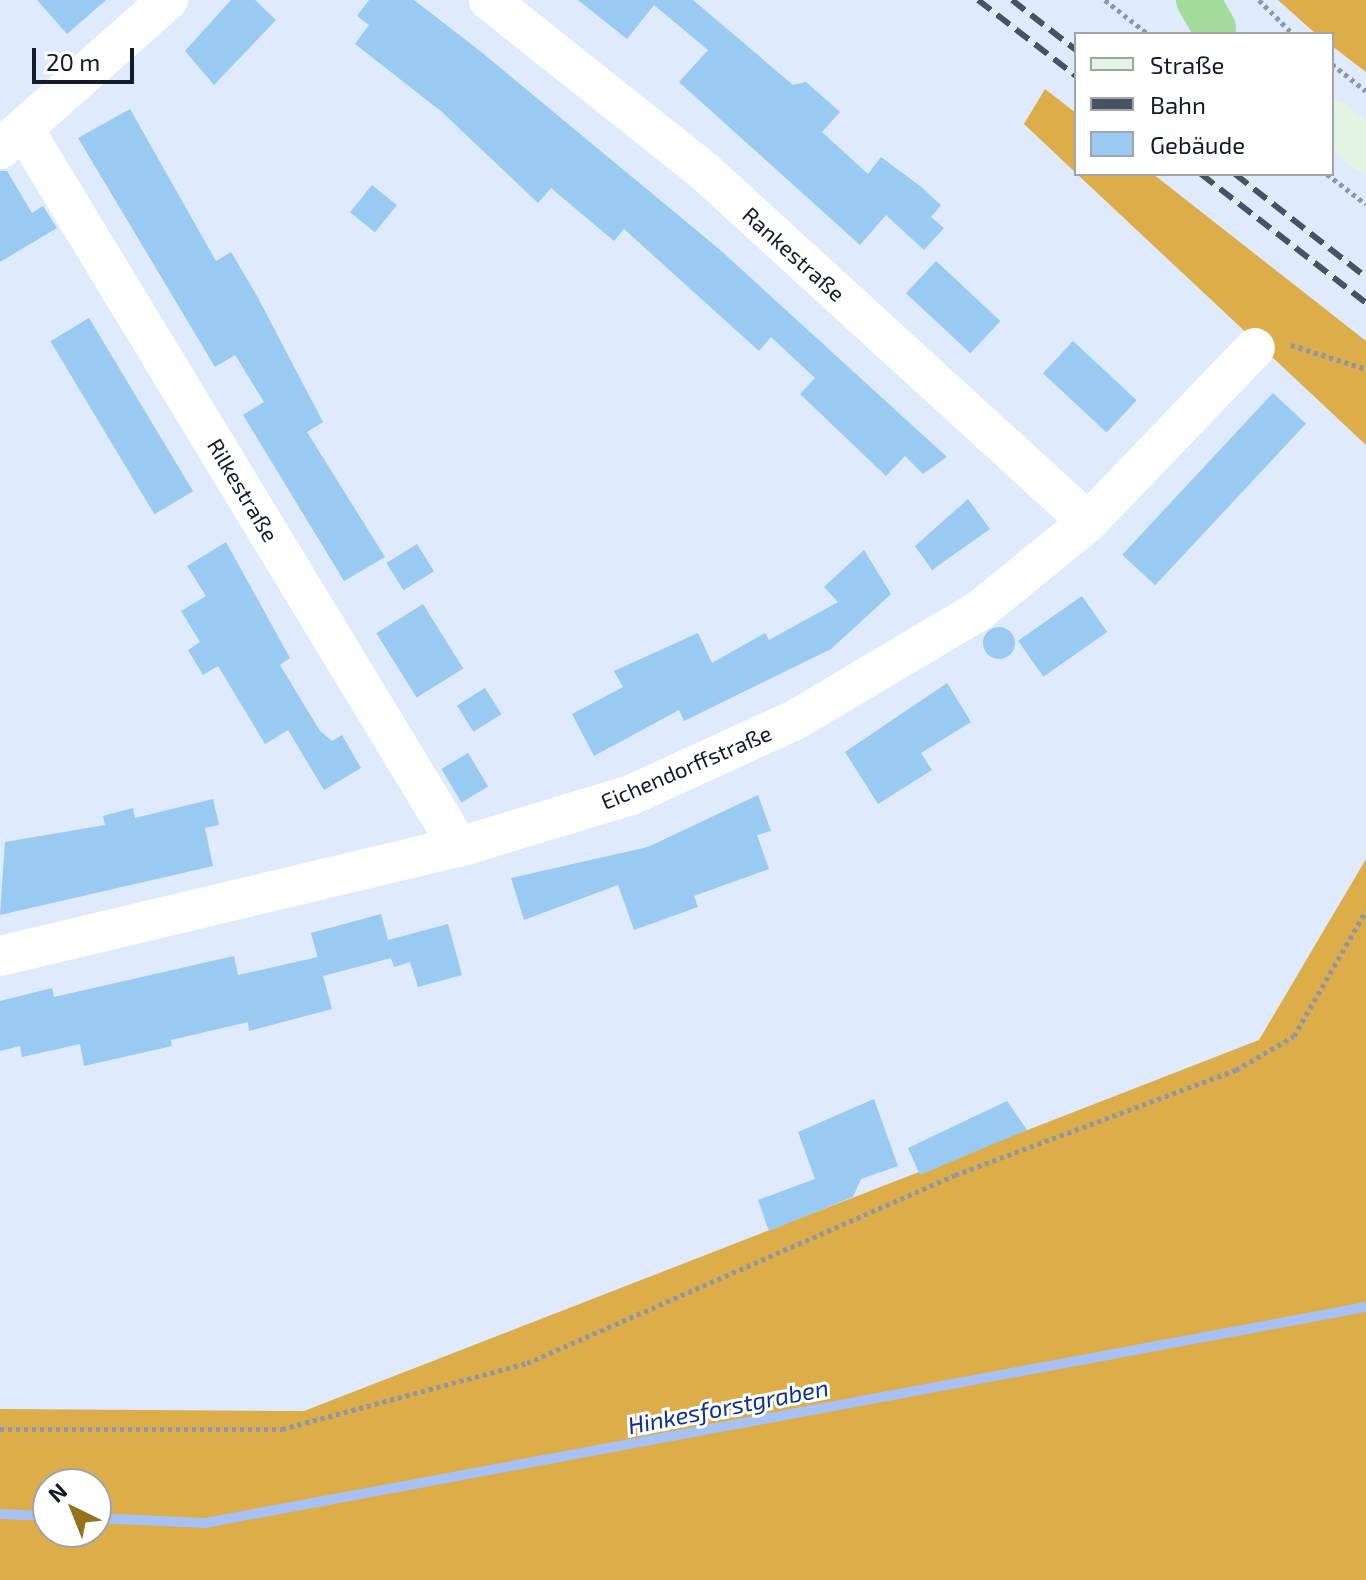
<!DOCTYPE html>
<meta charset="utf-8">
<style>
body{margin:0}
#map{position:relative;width:1366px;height:1580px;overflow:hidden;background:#dfeafd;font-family:"Exo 2",sans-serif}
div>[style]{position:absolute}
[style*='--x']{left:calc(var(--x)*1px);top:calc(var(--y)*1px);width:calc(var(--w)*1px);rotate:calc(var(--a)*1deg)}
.forest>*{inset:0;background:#dcad48}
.stream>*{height:10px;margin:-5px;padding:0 5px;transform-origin:5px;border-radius:5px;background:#a7c1f3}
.building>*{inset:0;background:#98caf2;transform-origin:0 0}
.round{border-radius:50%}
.path>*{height:5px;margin-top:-2.5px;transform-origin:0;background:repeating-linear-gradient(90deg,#8d97aa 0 4px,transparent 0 8px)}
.street>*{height:40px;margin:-20px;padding:0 20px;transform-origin:20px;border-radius:20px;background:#fff}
.secondary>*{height:44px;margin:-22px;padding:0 22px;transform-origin:22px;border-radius:22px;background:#e3f4e2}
.highway>*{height:44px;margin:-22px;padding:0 22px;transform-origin:22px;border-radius:22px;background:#a1dc9d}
.rail>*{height:6px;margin-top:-3px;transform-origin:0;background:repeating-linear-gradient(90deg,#485263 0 16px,transparent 0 24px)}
span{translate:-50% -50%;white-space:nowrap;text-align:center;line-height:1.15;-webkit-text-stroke:6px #fff;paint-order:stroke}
.street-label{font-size:22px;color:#121b2c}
.water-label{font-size:24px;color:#0a328f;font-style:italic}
.legend{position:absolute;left:1074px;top:32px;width:260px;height:144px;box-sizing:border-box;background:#fff;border:2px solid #a0a4ab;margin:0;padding:10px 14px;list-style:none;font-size:24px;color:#121b2c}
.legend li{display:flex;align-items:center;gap:16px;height:40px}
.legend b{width:40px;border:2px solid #a0a4ab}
.north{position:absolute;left:32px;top:1468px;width:80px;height:80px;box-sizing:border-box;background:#fff;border:2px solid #a0a4ab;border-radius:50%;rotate:317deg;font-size:22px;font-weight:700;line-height:32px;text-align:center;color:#121b2c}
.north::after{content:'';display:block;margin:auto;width:28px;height:36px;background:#97721c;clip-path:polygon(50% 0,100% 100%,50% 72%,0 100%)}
.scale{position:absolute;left:32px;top:48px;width:102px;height:36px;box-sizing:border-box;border:4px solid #121b2c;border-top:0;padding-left:10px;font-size:24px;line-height:28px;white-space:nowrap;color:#121b2c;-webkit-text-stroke:6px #fff;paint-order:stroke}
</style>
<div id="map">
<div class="forest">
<div style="clip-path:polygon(1278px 0,1366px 0,1366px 72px,1332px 46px,1332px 34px,1316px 34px)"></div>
<div style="clip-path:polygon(1045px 89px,1076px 113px,1076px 173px,1024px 124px)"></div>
<div style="clip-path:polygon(1077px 174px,1153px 174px,1366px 341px,1366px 445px)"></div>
<div style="clip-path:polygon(evenodd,1366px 859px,1366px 1580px,0 1580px,0 1409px,304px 1411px,1259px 1040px,1366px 859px,48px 1484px,96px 1484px,96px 1532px,48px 1532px,48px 1484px)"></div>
</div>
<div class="stream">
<div style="--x:0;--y:1514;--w:48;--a:2.4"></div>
<div style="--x:96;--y:1518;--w:109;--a:2.6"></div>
<div style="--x:205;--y:1523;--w:1181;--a:-10.54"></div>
</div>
<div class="building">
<div style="clip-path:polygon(37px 0,106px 0,67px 34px)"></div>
<div style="clip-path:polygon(231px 0,255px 0,276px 20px,214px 85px,185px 51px)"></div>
<div style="clip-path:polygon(369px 0,414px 0,480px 51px,719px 249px,947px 457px,923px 474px,905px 456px,886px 476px,800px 394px,815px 378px,771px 337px,759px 351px,624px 229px,614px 241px,551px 188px,538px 203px,442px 112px,355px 44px,369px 25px,357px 16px)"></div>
<div style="clip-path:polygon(578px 0,693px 0,793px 85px,806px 82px,840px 112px,822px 132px,868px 174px,881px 157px,920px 186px,941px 205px,931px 217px,944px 228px,924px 250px,886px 215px,860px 245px,679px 82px,708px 50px,654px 5px,627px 39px)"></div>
<div style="clip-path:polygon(130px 109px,216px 261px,231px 252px,257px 296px,323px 422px,307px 432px,385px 557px,344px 581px,243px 415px,264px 402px,235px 355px,215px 367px,78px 138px)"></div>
<div style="clip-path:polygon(0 171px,7px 171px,32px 213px,43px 206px,57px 228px,0 262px)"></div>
<div style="left:372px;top:185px;width:32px;height:35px;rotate:39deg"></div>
<div style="left:936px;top:261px;width:88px;height:44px;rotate:43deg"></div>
<div style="left:89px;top:318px;width:202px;height:45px;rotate:59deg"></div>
<div style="left:1073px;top:341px;width:87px;height:44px;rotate:43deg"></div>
<div style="left:1273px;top:393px;width:45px;height:221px;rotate:43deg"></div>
<div style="clip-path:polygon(968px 499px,990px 529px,932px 570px,915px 546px)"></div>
<div style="clip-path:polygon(226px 542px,290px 658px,280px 665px,320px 731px,332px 741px,342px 735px,361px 768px,324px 790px,288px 730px,265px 744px,218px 666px,203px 675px,188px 650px,200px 642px,181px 611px,206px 596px,187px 566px)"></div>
<div style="left:417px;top:544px;width:32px;height:36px;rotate:58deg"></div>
<div style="clip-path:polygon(864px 550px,891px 594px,831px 649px,684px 721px,679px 710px,594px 756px,572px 714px,623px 687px,614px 671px,698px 633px,712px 663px,765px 633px,769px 640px,838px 602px,824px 587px)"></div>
<div style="left:1082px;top:596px;width:44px;height:78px;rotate:55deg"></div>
<div style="left:423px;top:604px;width:76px;height:55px;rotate:58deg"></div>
<div class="round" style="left:983px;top:627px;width:32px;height:32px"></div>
<div style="clip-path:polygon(947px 683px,971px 722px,921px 753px,932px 770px,878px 804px,845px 752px)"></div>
<div style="left:485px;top:688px;width:31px;height:33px;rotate:58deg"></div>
<div style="left:468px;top:753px;width:39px;height:31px;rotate:59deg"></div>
<div style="clip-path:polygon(758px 795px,771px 831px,757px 835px,769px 869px,694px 896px,698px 907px,634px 930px,618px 885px,524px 920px,511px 878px,648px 847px)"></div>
<div style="clip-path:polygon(213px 799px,219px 825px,205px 828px,213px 866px,0 915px,5px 842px,105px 825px,103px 816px,133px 808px,135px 818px)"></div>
<div style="clip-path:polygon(381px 914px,388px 940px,448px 924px,462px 975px,418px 987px,410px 962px,394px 967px,391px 958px,323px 976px,311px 933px)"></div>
<div style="clip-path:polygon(234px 956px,238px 975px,318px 957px,332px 1009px,249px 1031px,248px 1022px,171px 1040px,172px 1046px,84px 1066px,80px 1044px,22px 1057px,20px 1046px,0 1051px,0 1001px,52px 988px,54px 997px)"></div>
<div style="clip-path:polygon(874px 1099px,898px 1166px,861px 1179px,853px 1197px,769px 1231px,758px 1200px,815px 1179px,798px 1132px)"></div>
<div style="clip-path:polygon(1007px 1101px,1027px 1130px,920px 1175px,908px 1148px)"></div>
</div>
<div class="path">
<div style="--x:1105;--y:0;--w:55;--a:38.3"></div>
<div style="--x:1259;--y:0;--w:48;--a:45"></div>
<div style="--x:1332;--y:64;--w:43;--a:38.5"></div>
<div style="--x:1327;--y:174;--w:49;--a:37.6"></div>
<div style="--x:1291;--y:345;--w:79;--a:17.7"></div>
<div style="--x:0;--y:1429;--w:282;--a:0"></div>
<div style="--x:282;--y:1429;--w:254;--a:-15.1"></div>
<div style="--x:527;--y:1363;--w:467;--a:-23.7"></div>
<div style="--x:955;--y:1175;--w:300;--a:-20.5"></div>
<div style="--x:1236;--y:1070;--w:67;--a:-30.4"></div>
<div style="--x:1294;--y:1036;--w:144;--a:-60.1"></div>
</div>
<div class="street">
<div style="--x:489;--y:0;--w:275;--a:38.5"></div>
<div style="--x:704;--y:171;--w:520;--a:42.43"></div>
<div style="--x:26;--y:133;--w:835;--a:58.77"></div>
<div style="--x:0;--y:149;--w:225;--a:-41.6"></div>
<div style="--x:0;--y:956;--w:472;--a:-13.4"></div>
<div style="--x:459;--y:847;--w:180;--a:-16.8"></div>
<div style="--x:631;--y:795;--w:180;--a:-24.6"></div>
<div style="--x:795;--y:720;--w:215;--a:-30.7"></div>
<div style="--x:980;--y:610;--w:139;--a:-39.2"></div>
<div style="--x:1088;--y:522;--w:241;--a:-46.2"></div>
</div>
<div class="secondary">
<div style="--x:1332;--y:122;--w:44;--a:39.5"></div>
</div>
<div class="highway">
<div style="--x:1198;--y:0;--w:32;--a:60"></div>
</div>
<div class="rail">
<div style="--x:978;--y:0;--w:124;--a:37.8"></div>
<div style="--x:1012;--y:0;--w:81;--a:38"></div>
<div style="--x:1201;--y:174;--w:209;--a:38"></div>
<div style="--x:1235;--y:174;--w:167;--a:38.2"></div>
</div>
<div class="street-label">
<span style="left:794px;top:254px;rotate:42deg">Rankestraße</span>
<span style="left:243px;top:490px;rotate:59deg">Rilkestraße</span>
<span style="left:686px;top:767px;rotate:-23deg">Eichendorffstraße</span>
</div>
<div class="water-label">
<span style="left:728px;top:1406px;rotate:-11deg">Hinkesforstgraben</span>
</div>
<ul class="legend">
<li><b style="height:10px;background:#e3f4e2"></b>Straße</li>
<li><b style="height:10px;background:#485263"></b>Bahn</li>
<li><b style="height:22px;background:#98caf2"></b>Gebäude</li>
</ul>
<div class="north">N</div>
<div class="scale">20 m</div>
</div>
